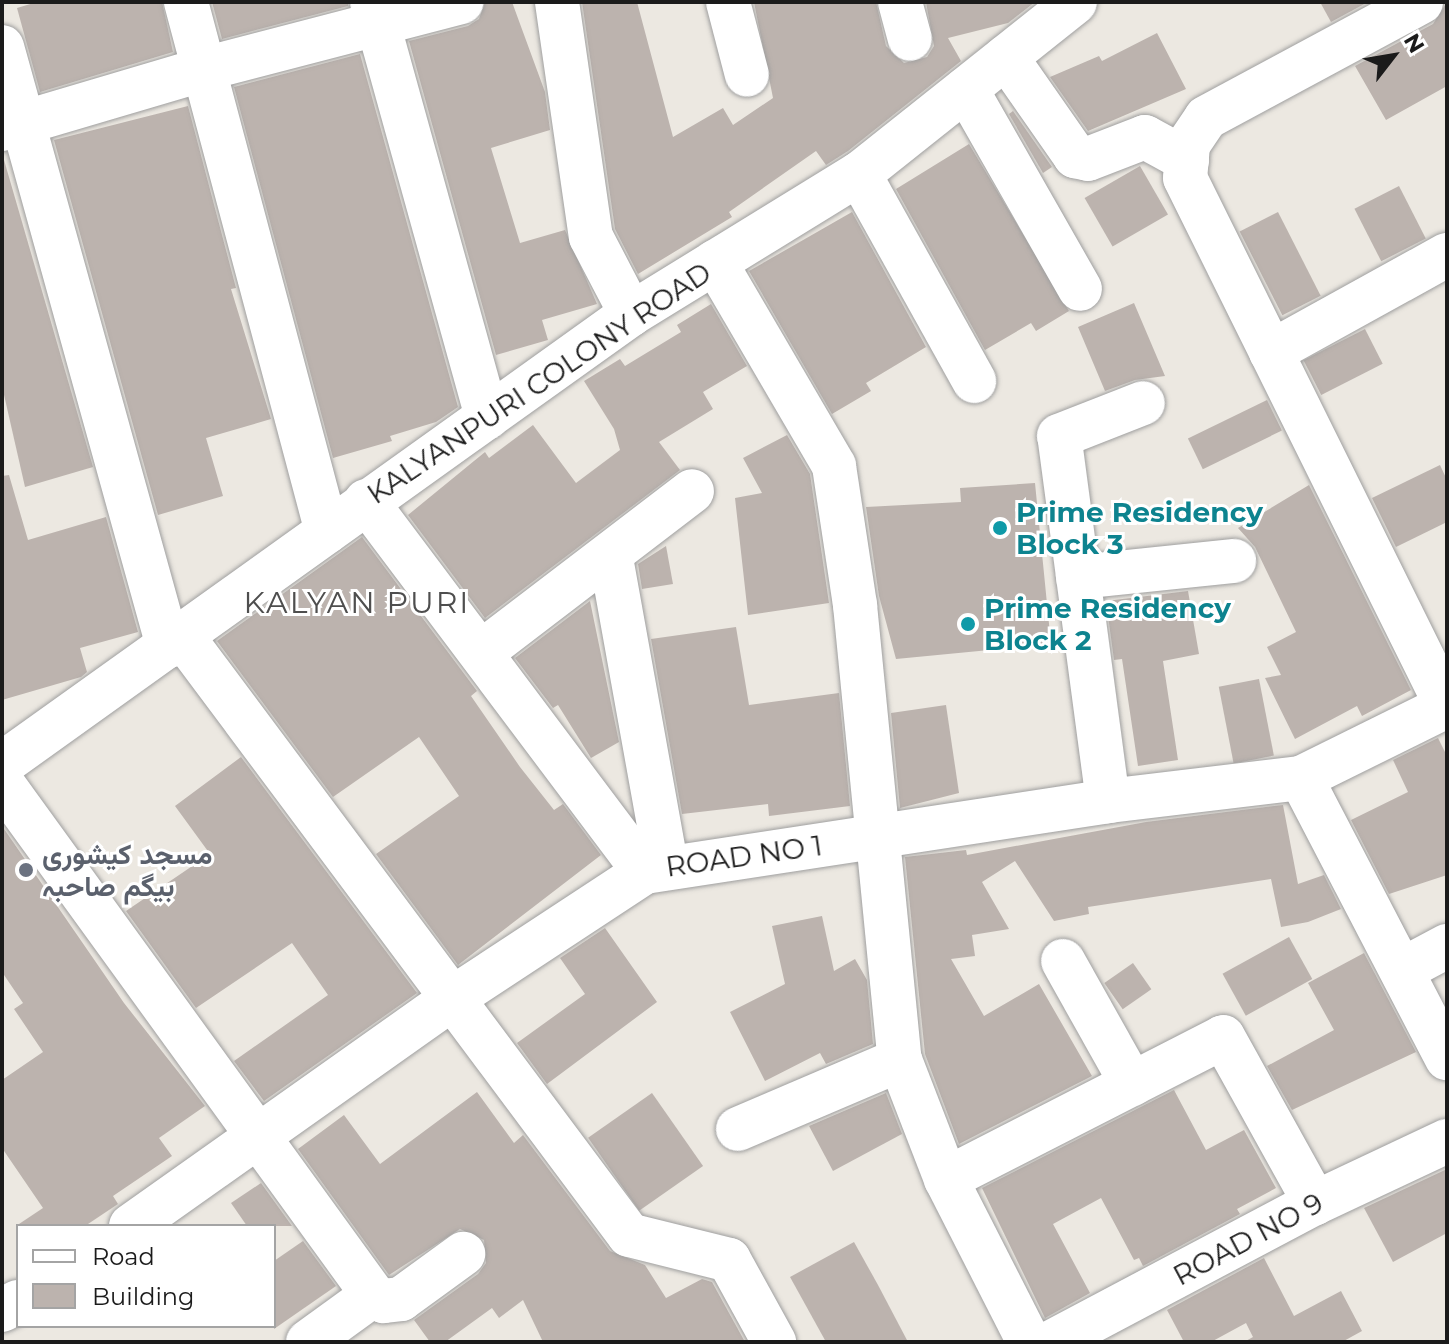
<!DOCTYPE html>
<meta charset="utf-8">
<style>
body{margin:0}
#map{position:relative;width:1449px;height:1344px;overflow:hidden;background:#ece8e1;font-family:Montserrat,Vazirmatn,sans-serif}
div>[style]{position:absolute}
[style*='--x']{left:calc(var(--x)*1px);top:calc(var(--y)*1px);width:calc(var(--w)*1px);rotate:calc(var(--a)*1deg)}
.building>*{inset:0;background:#bcb3ae;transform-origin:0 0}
.roads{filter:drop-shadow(0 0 2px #9f9f9f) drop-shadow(0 0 2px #9f9f9f)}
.minor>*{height:44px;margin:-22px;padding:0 22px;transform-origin:22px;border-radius:22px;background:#fff}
.dots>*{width:22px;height:22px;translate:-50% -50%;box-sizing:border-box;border:4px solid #fff;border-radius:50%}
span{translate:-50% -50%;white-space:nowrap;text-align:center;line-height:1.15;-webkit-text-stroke:6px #fff;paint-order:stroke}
.street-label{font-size:28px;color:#1b1b1b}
.culture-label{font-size:28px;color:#0d838f;font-weight:700}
.left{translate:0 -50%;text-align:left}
.worship-label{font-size:28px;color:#5b616d;font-weight:700}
.neighbourhood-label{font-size:30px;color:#4e4e4e;letter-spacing:2px}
.frame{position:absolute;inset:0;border:4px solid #1b1b1b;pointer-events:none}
.legend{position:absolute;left:16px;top:1224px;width:260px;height:104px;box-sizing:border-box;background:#fff;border:2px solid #a4a4a4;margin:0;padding:10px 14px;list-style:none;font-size:24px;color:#1b1b1b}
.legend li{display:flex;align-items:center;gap:16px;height:40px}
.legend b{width:40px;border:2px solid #a4a4a4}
.north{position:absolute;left:1353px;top:16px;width:80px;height:80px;-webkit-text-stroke:6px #fff;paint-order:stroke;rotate:59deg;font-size:22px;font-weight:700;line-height:32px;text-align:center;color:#1b1b1b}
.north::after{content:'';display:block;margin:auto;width:28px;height:36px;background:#1b1b1b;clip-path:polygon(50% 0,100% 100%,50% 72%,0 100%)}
</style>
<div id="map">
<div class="building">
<div style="clip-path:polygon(37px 2px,162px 2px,173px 52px,40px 92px,17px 8px)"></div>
<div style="clip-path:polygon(212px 2px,348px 2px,348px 6px,222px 39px)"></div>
<div style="clip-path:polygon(485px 2px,512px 2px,545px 92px,550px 130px,491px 148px,520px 243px,565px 230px,597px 304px,542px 320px,548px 340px,496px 355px,409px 41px,468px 26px,479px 19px)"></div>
<div style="clip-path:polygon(582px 2px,637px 2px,673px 137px,723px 108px,733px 125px,773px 98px,754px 2px,876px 2px,886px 46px,904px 63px,927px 57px,934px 46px,926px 2px,1035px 2px,1008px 23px,948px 38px,961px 61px,848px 151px,826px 165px,816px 151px,729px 212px,732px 217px,638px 274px,615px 229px)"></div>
<div style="clip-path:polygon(1320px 2px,1368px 2px,1331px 22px)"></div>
<div style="clip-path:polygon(1447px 2px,1447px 86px,1386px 120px,1355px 66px,1433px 24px)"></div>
<div style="clip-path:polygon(1157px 33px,1186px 89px,1088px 131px,1050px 77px,1099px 56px,1102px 61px)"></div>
<div style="clip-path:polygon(360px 54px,458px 407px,436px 422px,390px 436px,392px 441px,333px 458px,234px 87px)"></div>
<div style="clip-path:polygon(188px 106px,236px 288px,231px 289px,271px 419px,206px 438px,223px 496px,158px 515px,54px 140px)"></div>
<div style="clip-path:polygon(1013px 111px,1052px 167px,1043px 173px,1009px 114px)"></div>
<div style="clip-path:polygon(969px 144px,1069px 311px,1036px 331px,1031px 323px,985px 350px,896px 189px)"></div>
<div style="clip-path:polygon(2px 153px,93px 467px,25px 487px,2px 386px)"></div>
<div style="left:1140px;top:166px;width:56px;height:64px;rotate:60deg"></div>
<div style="left:1399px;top:186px;width:59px;height:50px;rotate:63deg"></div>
<div style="clip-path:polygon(852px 212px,926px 347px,866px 383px,871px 391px,832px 414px,749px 271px)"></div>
<div style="left:1278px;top:212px;width:94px;height:43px;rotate:63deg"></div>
<div style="clip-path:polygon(1134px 303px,1165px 376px,1135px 380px,1105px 391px,1078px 327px)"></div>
<div style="clip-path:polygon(711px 304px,747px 366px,703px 392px,713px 409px,659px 442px,680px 470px,485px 618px,408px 515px,485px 452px,489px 458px,533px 425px,576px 483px,620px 450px,614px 429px,584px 381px,620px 359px,625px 366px,681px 332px,677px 325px)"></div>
<div style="left:1365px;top:329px;width:39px;height:69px;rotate:63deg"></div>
<div style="left:1267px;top:400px;width:34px;height:88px;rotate:64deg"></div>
<div style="clip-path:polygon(787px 435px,810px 474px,829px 603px,748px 615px,735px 498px,762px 493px,743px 458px)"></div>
<div style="clip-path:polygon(1440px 465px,1447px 480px,1447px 522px,1396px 547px,1372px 498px)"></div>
<div style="clip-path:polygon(9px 475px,28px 540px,106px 517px,138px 632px,80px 648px,87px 672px,81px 677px,2px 700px,2px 476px)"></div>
<div style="clip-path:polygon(1035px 483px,1051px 644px,896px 659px,879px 596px,866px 507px,961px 502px,960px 488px)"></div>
<div style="clip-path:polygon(1309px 485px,1411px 690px,1362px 716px,1357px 706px,1295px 739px,1265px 678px,1281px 675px,1267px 647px,1296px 632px,1255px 547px,1238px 528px)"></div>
<div style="clip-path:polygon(362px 537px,477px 691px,471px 696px,520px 767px,554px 810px,563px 804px,601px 855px,458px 965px,376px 854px,459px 796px,419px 737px,333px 797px,217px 641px)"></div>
<div style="clip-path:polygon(666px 546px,673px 584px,642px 589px,638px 564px)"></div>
<div style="clip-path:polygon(1188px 591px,1199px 654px,1163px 661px,1178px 760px,1138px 766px,1122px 659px,1114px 660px,1106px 601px)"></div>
<div style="clip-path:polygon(590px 601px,619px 742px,591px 758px,558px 705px,553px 708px,515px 658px)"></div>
<div style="clip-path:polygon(736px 627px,749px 705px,839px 693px,850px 806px,769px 816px,768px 804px,682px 814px,651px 639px)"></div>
<div style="left:1259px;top:679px;width:78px;height:41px;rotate:79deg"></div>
<div style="clip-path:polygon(946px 705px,959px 793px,900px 808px,891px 713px)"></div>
<div style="clip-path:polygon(1438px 738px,1447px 756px,1447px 875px,1389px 894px,1351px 820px,1408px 792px,1393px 760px)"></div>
<div style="clip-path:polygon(241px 757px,417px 993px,264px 1101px,234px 1061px,328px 995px,292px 943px,196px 1008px,126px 911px,210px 854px,175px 806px)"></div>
<div style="clip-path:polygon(1283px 805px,1298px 884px,1324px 875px,1341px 909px,1308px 922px,1281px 927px,1271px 879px,1088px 907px,1089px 914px,1054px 921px,1015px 861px,982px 882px,1009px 929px,972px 935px,975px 956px,951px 959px,984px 1016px,1039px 984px,1092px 1076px,959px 1144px,925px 1054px,905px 857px,966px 850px,967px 855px,1146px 822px)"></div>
<div style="clip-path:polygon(2px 826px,124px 1003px,205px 1106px,159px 1138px,172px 1156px,113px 1196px,118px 1204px,85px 1226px,16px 1226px,43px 1208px,2px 1148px,2px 1080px,43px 1052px,14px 1009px,23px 1003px,2px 972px)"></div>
<div style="clip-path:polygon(822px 916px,834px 971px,855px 959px,867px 980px,873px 1044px,826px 1064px,820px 1053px,765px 1081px,730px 1012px,785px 984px,772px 926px)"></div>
<div style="clip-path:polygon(605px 928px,657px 1002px,547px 1084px,517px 1043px,585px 994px,560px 958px)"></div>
<div style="left:1289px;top:937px;width:48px;height:76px;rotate:61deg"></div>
<div style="clip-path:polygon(1364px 953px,1416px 1052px,1292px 1110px,1267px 1066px,1334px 1030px,1308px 983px)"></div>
<div style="left:1133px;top:963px;width:32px;height:35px;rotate:55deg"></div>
<div style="clip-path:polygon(1174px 1090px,1206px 1150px,1244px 1130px,1276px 1188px,1237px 1209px,1240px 1214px,1143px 1266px,1139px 1258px,1134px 1260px,1101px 1198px,1053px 1224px,1090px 1293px,1045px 1318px,982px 1188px)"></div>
<div style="clip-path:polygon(477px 1092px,514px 1143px,523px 1135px,610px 1251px,645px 1265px,666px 1298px,702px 1279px,712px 1282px,745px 1342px,543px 1342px,523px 1300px,499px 1318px,492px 1308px,445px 1342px,430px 1342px,414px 1320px,478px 1274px,486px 1263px,484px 1240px,460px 1229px,389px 1275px,298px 1149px,344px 1115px,380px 1164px)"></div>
<div style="left:652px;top:1093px;width:89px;height:78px;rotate:55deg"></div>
<div style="clip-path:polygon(886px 1093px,902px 1134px,833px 1171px,809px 1126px)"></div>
<div style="clip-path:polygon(1447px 1169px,1447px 1233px,1393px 1262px,1364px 1208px)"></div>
<div style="clip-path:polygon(261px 1183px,292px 1226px,247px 1226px,231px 1203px)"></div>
<div style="clip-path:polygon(303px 1241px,336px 1286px,274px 1329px,274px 1261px)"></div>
<div style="clip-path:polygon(854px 1242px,878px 1285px,908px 1342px,826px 1342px,790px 1277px)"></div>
<div style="clip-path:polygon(1264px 1258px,1294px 1316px,1341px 1291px,1362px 1331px,1342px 1342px,1244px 1342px,1253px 1337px,1246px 1323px,1211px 1342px,1184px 1342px,1167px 1310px)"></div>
</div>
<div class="roads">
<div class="minor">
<div style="--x:186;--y:2;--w:548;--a:75.1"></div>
<div style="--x:372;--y:2;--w:431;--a:74.5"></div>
<div style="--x:557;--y:2;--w:237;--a:81.8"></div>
<div style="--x:591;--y:237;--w:87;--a:62.5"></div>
<div style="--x:728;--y:2;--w:75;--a:75.4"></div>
<div style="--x:900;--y:2;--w:38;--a:75"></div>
<div style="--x:1421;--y:2;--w:244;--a:151.7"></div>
<div style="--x:1206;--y:118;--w:32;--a:124"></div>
<div style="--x:1188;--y:145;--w:33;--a:95"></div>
<div style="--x:1185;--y:178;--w:590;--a:63.65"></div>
<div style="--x:2;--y:47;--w:622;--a:74.51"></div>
<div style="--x:1006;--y:57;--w:121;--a:55.1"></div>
<div style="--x:1075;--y:156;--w:13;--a:13"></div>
<div style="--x:1088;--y:159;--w:61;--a:-21.1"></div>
<div style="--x:1145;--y:137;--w:48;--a:28.7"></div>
<div style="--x:966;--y:89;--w:230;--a:60.3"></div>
<div style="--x:2;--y:129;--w:211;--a:-16.5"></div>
<div style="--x:204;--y:69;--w:266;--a:-14.6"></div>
<div style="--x:859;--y:174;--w:237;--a:60.9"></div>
<div style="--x:715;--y:262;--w:236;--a:59.7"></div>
<div style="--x:834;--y:466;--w:141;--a:81.4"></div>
<div style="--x:855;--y:605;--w:457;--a:84.4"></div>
<div style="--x:900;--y:1060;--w:128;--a:68.9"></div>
<div style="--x:946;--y:1179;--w:183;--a:63"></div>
<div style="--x:1271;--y:352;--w:201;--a:-28.9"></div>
<div style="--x:366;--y:501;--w:464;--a:53.1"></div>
<div style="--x:611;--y:558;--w:312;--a:79.8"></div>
<div style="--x:1078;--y:577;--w:157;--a:-5.9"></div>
<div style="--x:182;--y:636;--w:747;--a:53.27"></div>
<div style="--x:629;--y:1235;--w:103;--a:14"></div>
<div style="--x:729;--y:1260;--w:94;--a:61.2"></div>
<div style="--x:483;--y:651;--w:263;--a:-37.4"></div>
<div style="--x:2;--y:764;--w:773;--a:-35.58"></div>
<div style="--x:631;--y:314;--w:268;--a:-31.6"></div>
<div style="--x:859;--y:174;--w:276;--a:-38.5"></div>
<div style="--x:1301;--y:778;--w:316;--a:62.5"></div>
<div style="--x:2;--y:783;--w:632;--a:54.07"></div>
<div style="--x:373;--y:1295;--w:12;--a:31"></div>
<div style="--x:383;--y:1301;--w:18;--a:-6"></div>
<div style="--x:401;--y:1299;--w:77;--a:-36"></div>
<div style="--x:1108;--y:801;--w:368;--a:-97.6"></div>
<div style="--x:1059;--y:436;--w:90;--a:-21.4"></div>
<div style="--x:1063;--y:961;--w:141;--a:60.7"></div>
<div style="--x:1402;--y:970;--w:51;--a:-28.1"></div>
<div style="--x:738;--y:1129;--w:176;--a:-23.1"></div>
<div style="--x:946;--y:1179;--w:311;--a:-27.1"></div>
<div style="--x:1223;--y:1037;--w:190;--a:61"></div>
<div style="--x:131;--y:1226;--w:395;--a:-35.3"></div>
<div style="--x:453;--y:998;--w:230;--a:-33.3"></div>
<div style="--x:645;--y:872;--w:468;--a:-8.7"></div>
<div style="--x:1108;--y:801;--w:194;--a:-6.8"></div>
<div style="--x:1301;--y:778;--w:163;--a:-26.3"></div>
<div style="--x:2;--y:1310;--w:18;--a:-27"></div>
<div style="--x:308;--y:1342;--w:80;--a:-35.9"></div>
<div style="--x:1052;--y:1342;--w:297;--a:-27.9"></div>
<div style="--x:1315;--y:1203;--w:146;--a:-25.2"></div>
</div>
</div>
<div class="dots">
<div style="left:1000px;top:528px;background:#0f9aa8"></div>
<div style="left:968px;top:624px;background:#0f9aa8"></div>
<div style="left:26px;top:870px;background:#6b7280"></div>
</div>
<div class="street-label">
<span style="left:539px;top:383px;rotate:-34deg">KALYANPURI COLONY ROAD</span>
<span style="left:744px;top:856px;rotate:-8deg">ROAD NO 1</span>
<span style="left:1248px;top:1239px;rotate:-28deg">ROAD NO 9</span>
</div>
<div class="culture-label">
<span class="left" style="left:1016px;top:528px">Prime Residency<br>Block 3</span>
<span class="left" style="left:984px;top:624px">Prime Residency<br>Block 2</span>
</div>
<div class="worship-label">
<span class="left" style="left:42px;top:870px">مسجد کیشوری<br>بیگم صاحبہ</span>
</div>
<div class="neighbourhood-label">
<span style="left:357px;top:603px">KALYAN PURI</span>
</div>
<div class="frame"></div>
<ul class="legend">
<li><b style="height:10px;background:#fff"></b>Road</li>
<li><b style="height:22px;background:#bcb3ae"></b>Building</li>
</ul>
<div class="north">N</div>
</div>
